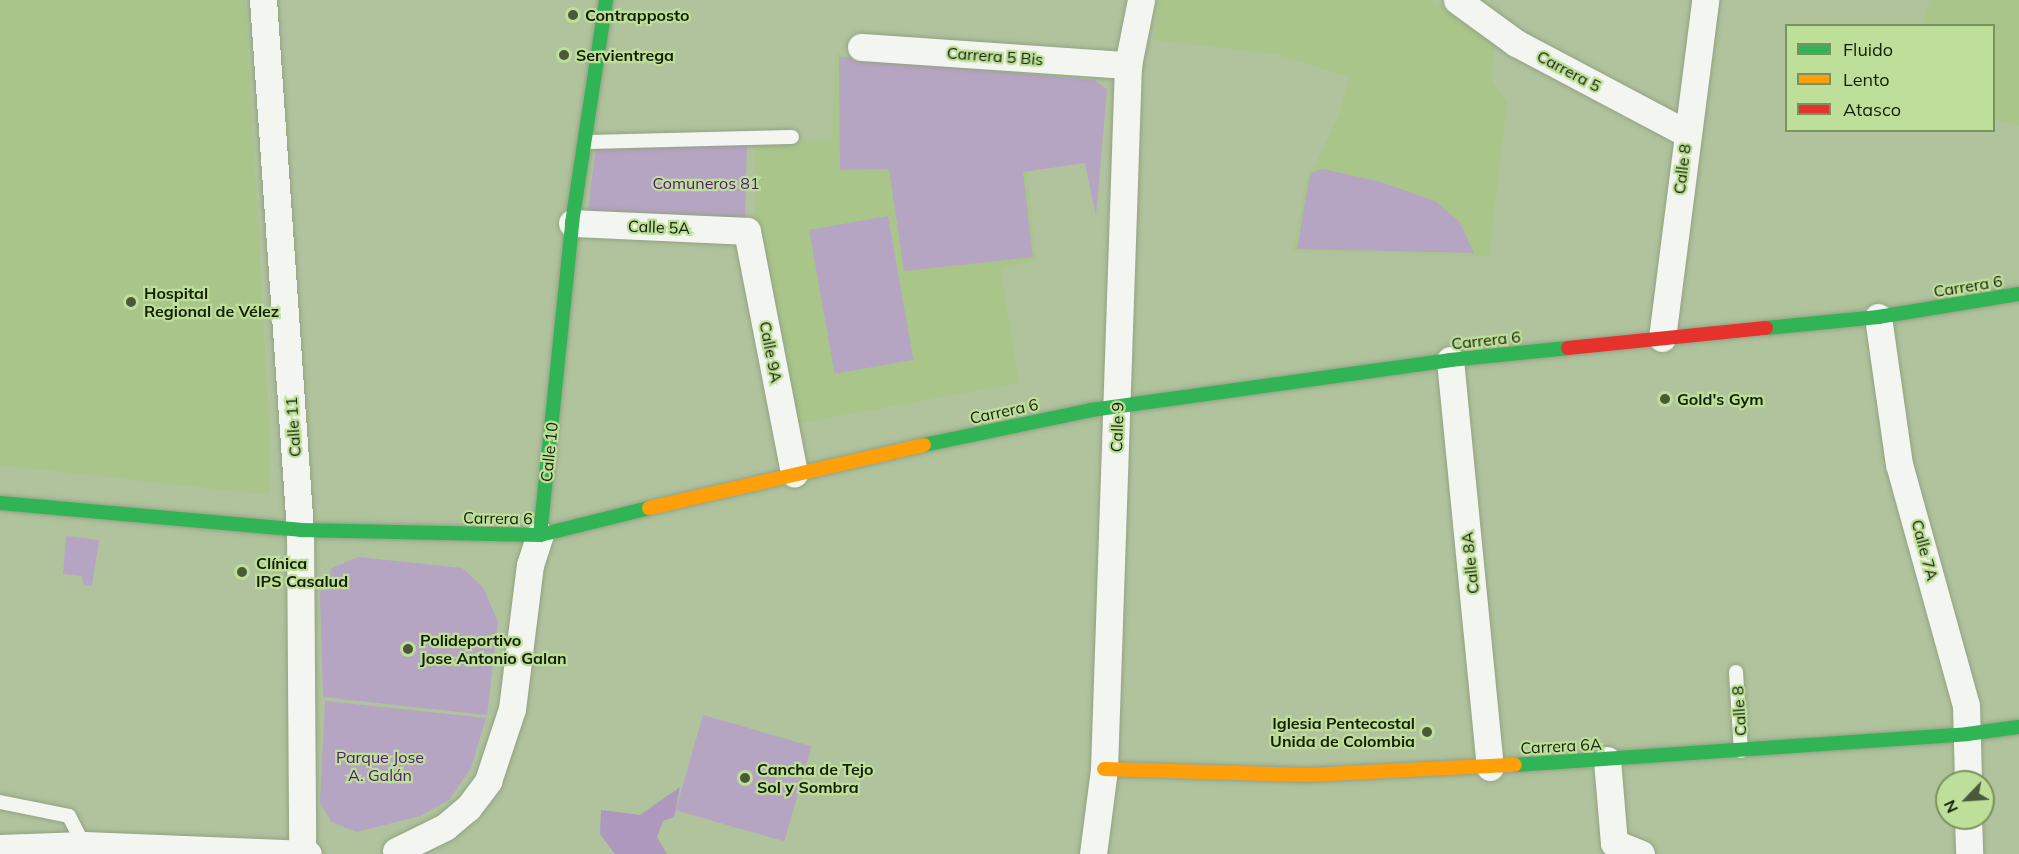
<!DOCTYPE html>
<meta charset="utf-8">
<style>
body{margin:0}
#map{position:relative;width:2019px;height:854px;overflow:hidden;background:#b0c39d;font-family:Mulish,sans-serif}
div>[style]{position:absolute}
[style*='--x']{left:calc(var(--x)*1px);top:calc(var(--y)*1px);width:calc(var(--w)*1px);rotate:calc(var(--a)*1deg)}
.built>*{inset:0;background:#a9c58a}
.green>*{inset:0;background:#b6a4c3;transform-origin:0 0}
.forest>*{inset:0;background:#ae98be}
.roads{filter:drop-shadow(0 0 2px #93a284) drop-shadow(0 0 2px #93a284)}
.lane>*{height:14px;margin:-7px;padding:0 7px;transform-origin:7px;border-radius:7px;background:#f3f6f0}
.street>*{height:27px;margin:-13.5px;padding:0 13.5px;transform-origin:13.5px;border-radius:13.5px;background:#f3f6f0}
.fast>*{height:14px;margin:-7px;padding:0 7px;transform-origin:7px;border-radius:7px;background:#30b455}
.slow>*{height:14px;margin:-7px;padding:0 7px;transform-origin:7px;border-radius:7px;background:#ff9f0a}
.jam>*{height:14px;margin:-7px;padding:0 7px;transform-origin:7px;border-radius:7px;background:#e5322d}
.dots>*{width:16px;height:16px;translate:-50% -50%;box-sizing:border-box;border:3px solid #bedf9a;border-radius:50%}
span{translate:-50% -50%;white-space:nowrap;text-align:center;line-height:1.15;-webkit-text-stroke:4.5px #bedf9a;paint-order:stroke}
.poi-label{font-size:16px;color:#142005;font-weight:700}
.left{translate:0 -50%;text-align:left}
.right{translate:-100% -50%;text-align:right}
.street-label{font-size:16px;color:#142005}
.park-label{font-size:16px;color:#521874}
.legend{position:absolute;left:1785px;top:24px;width:210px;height:108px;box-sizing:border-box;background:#bedf9a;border:2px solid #7a935e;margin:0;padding:8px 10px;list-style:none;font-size:18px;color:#142005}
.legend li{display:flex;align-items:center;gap:12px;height:30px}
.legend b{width:30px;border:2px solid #7a935e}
.north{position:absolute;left:1935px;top:770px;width:60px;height:60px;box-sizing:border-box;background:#bedf9a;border:2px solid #7a935e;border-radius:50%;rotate:245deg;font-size:16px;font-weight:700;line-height:24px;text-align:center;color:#142005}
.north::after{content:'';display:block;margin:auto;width:21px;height:27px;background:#4b593a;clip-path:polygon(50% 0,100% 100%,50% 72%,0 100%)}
</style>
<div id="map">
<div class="built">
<div style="clip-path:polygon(0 0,245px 0,270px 439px,269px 495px,0 465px)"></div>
<div style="clip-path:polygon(1159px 0,1432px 0,1495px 46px,1491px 79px,1507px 102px,1489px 256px,1293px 251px,1308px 170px,1313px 169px,1340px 113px,1349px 77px,1275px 54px,1154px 40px)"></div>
<div style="clip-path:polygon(1930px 0,2019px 0,2019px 126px,1994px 119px,1994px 26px,1922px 25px)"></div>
<div style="clip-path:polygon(837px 54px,1025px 69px,1027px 178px,1036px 260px,1001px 270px,1019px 383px,790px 425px,755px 234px,755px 143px,831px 140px)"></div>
</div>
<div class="green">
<div style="clip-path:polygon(839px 57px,1094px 80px,1107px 89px,1096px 216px,1085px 163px,1023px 172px,1033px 257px,904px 271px,889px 169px,840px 170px)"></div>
<div style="clip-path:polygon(747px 141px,745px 223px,587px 219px,596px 145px)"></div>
<div style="clip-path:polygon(1323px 169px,1381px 182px,1435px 201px,1459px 221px,1474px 253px,1297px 249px,1310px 173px)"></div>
<div style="left:888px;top:216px;width:146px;height:80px;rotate:80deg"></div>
<div style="clip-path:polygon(66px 536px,99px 540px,92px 586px,83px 584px,82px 576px,63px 574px)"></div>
<div style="clip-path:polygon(358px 557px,462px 568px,483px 587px,498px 622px,487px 715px,323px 697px,320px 593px,332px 568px)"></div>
<div style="clip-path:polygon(325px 701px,486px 718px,471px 768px,449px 800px,420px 816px,357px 832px,331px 822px,320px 802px)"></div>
<div style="left:703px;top:715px;width:113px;height:99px;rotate:16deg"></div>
</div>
<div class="forest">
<div style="clip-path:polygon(680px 787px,674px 817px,663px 821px,657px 837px,667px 854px,615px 854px,600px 834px,601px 810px,640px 815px)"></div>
</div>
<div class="roads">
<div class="lane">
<div style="--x:585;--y:142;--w:207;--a:-1.4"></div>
<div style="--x:1736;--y:672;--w:79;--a:86.4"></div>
<div style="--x:0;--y:802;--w:70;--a:11.5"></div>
<div style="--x:69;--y:816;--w:33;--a:63"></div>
</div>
<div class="street">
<div style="--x:263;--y:0;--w:531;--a:86.01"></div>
<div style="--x:300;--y:530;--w:324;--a:89.6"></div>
<div style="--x:1457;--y:0;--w:73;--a:36.1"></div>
<div style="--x:1516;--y:43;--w:192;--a:27.9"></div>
<div style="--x:861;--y:47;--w:268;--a:3.9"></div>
<div style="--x:572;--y:223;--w:175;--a:2.6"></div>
<div style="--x:747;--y:231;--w:247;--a:79"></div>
<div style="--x:1878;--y:317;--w:148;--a:81.9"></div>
<div style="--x:1899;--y:464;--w:250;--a:74.5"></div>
<div style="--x:1966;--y:705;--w:77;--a:88.5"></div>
<div style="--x:1662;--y:338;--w:341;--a:-82.7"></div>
<div style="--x:1450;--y:360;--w:409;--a:84.4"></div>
<div style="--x:1607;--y:760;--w:83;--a:85.2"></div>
<div style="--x:1614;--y:843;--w:29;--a:22"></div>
<div style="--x:1968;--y:818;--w:36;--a:88"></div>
<div style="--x:0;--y:848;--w:84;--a:-2"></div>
<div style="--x:84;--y:845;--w:224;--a:2.3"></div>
<div style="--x:396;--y:851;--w:55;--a:-26.1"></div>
<div style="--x:445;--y:827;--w:30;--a:-40"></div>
<div style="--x:468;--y:808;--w:34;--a:-53"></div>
<div style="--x:488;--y:781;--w:76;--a:-71.6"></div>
<div style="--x:512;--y:709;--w:145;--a:-82.9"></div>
<div style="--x:530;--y:565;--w:32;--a:-72"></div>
<div style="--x:1093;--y:854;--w:86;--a:-82.6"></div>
<div style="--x:1104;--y:769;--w:704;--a:-88.05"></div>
<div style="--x:1128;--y:65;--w:66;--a:-78.7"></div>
</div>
<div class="fast">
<div style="--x:1766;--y:328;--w:113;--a:-5.6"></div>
<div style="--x:1878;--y:317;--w:143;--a:-9.3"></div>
<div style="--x:924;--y:445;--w:171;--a:-11.8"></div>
<div style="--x:1091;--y:410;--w:362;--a:-7.9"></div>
<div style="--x:1450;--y:360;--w:119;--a:-5.8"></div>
<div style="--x:0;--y:503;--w:301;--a:5.1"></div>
<div style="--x:300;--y:530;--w:240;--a:1.2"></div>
<div style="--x:540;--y:535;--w:112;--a:-13.9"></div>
<div style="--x:540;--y:535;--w:314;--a:-84.1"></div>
<div style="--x:572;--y:223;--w:226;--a:-81.3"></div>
<div style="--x:1515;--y:765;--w:453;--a:-3.9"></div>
<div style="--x:1967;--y:734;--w:52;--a:-7.7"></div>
</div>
<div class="slow">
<div style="--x:649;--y:508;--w:282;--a:-12.9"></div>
<div style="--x:1104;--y:769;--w:203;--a:1.7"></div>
<div style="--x:1307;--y:775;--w:208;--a:-2.8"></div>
</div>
<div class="jam">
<div style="--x:1568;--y:348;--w:199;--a:-5.8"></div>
</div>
</div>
<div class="dots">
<div style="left:573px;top:15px;background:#4b593a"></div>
<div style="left:564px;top:55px;background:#4b593a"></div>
<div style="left:131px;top:302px;background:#4b593a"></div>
<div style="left:1665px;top:399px;background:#4b593a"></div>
<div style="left:242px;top:572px;background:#4b593a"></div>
<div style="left:408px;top:649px;background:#4b593a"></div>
<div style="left:1427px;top:732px;background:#4b593a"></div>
<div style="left:745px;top:778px;background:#4b593a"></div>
</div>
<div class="poi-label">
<span class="left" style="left:585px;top:15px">Contrapposto</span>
<span class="left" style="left:576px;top:55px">Servientrega</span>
<span class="left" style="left:144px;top:302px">Hospital<br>Regional de Vélez</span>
<span class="left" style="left:1677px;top:399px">Gold's Gym</span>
<span class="left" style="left:256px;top:572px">Clínica<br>IPS Casalud</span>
<span class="left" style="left:420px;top:649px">Polideportivo<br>Jose Antonio Galan</span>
<span class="right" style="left:1415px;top:732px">Iglesia Pentecostal<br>Unida de Colombia</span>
<span class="left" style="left:757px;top:778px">Cancha de Tejo<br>Sol y Sombra</span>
</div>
<div class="street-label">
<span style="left:995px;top:56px;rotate:4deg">Carrera 5 Bis</span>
<span style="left:1569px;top:71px;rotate:28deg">Carrera 5</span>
<span style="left:1682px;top:169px;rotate:-83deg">Calle 8</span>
<span style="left:659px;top:227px;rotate:2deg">Calle 5A</span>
<span style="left:1968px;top:286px;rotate:-9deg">Carrera 6</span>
<span style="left:1486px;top:340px;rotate:-6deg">Carrera 6</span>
<span style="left:771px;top:352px;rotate:79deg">Calle 9A</span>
<span style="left:1004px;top:411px;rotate:-12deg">Carrera 6</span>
<span style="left:293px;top:427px;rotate:-94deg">Calle 11</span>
<span style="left:1117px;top:427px;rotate:-88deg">Calle 9</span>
<span style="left:549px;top:452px;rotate:-84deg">Calle 10</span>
<span style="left:498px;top:518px;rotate:1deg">Carrera 6</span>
<span style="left:1925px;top:550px;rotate:75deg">Calle 7A</span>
<span style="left:1470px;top:563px;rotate:-96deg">Calle 8A</span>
<span style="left:1739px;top:711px;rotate:-94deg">Calle 8</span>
<span style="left:1561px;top:746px;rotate:-3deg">Carrera 6A</span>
</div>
<div class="park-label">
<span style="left:706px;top:183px">Comuneros 81</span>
<span style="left:380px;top:766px">Parque Jose<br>A. Galán</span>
</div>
<ul class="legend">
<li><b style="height:8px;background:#30b455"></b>Fluido</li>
<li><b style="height:8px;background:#ff9f0a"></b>Lento</li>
<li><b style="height:8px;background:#e5322d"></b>Atasco</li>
</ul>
<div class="north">N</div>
</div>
